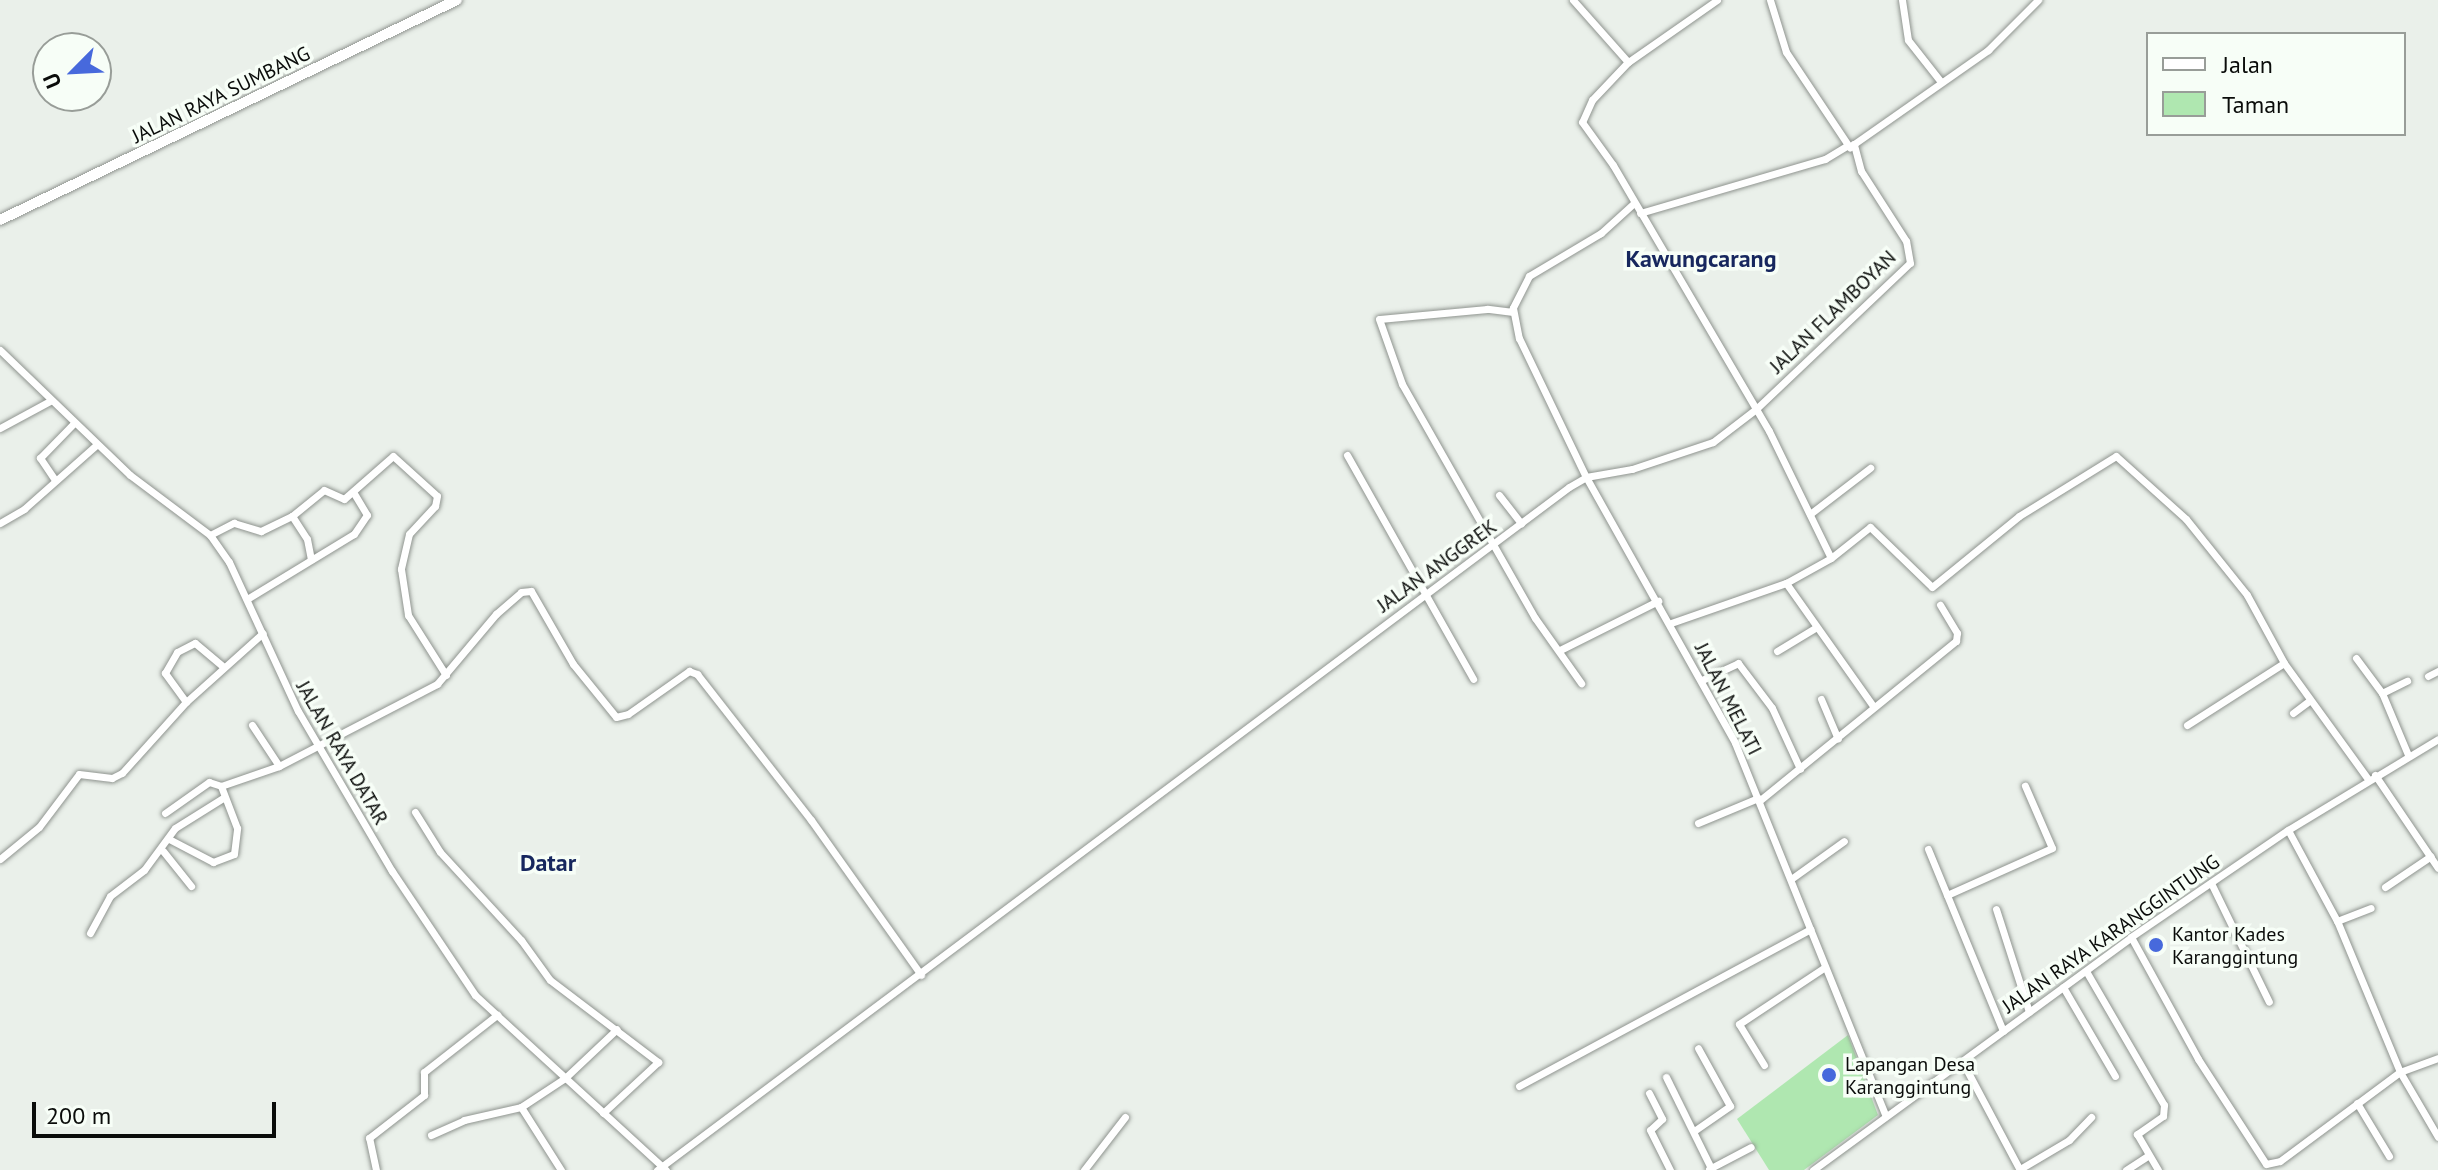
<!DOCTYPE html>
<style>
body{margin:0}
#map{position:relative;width:2438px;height:1170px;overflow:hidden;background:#eaf0ea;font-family:"PT Sans",sans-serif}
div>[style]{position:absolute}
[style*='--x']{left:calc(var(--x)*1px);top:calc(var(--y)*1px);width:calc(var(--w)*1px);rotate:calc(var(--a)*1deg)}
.green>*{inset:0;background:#afe7b0}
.roads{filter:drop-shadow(0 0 2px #8f948f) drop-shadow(0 0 2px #8f948f)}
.street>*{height:7px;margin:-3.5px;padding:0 3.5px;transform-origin:3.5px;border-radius:3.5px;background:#fff}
.secondary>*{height:10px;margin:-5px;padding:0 5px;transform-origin:5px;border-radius:5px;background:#fff}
.dots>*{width:22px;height:22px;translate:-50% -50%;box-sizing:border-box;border:4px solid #f7fef7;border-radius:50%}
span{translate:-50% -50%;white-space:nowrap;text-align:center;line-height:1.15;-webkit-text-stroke:7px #f7fef7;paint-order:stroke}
.street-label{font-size:20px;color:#0a0c0a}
.poi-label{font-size:20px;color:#0a0c0a}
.left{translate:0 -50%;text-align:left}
.quarter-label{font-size:24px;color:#17275e;font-weight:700}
.legend{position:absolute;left:2146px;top:32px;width:260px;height:104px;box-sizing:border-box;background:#f7fef7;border:2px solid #989d98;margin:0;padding:10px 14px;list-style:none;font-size:24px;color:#0a0c0a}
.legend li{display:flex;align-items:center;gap:16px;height:40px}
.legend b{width:40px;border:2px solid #989d98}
.north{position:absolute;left:32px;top:32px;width:80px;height:80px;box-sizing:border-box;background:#f7fef7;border:2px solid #989d98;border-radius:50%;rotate:246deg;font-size:22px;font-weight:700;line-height:32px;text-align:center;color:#0a0c0a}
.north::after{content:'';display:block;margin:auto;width:28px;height:36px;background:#4769dc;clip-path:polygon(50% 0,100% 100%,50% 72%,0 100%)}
.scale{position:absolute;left:32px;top:1102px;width:244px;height:36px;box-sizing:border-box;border:4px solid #0a0c0a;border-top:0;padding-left:10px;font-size:24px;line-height:28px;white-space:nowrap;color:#0a0c0a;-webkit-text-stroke:6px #f7fef7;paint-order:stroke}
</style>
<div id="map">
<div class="green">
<div style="clip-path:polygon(1848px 1035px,1878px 1115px,1804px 1170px,1769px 1170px,1737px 1119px)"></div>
</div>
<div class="roads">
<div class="street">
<div style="--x:1573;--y:0;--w:83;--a:48.4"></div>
<div style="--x:1717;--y:0;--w:108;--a:145.1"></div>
<div style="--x:1628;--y:62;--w:52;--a:133.5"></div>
<div style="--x:1592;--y:100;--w:24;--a:114"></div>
<div style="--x:1582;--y:122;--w:53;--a:54.2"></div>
<div style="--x:1613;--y:165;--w:308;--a:59.6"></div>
<div style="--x:1769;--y:431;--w:141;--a:64"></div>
<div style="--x:1770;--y:0;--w:54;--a:72.9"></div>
<div style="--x:1786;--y:52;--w:115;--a:56.3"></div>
<div style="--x:1902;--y:0;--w:40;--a:81.5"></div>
<div style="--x:1908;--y:40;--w:53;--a:51.8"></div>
<div style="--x:1634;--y:203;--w:45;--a:137.7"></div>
<div style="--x:1601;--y:233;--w:84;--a:149.2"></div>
<div style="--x:1529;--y:276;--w:36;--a:117"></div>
<div style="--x:1513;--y:308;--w:31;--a:79"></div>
<div style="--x:1519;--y:338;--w:154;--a:64.3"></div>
<div style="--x:1586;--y:477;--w:305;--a:60.7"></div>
<div style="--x:1735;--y:743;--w:402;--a:68"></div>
<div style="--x:1640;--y:213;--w:193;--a:-16.3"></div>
<div style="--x:1825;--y:159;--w:27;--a:-31"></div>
<div style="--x:1513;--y:312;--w:26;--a:-173"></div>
<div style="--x:1487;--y:309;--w:108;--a:174.7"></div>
<div style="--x:1379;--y:319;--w:69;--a:70.5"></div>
<div style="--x:1402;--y:384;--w:269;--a:60.4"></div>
<div style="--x:1535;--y:618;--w:80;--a:54.7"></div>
<div style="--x:0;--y:350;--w:180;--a:43.9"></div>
<div style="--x:130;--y:475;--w:100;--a:36.9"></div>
<div style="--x:210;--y:535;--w:33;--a:55"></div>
<div style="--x:229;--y:562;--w:164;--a:65.2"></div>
<div style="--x:298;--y:711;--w:186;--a:59.6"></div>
<div style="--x:392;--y:871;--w:149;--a:56.2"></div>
<div style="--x:475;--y:995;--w:259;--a:42.5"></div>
<div style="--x:0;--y:428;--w:57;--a:-28.4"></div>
<div style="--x:1347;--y:455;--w:257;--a:60.6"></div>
<div style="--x:55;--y:480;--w:27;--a:-124"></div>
<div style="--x:40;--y:458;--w:49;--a:-45.8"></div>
<div style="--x:1499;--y:495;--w:36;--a:52"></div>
<div style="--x:1810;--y:514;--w:76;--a:-37.5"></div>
<div style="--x:292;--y:516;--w:41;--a:-39.1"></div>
<div style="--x:324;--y:490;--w:22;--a:24"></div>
<div style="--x:344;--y:499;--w:65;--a:-41.3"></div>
<div style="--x:393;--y:456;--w:59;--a:42.3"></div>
<div style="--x:437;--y:496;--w:10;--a:101"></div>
<div style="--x:435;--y:506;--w:38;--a:133"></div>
<div style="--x:409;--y:534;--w:36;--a:103"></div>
<div style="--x:401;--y:569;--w:47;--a:81.3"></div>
<div style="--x:408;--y:615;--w:71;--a:57.7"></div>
<div style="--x:0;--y:523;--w:28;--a:-30"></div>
<div style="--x:24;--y:509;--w:96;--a:-41.6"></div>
<div style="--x:210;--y:535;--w:27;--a:-27"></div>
<div style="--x:234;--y:523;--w:28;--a:17"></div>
<div style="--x:261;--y:531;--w:34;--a:-26"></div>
<div style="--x:292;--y:516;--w:27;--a:57"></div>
<div style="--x:307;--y:539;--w:21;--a:79"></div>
<div style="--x:1786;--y:583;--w:151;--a:54.7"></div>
<div style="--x:247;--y:599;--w:125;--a:-31.3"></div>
<div style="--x:354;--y:534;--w:23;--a:-56"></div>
<div style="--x:367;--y:515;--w:27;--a:-121"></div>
<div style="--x:1671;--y:623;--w:122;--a:-19.2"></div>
<div style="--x:1786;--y:583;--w:51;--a:-29.1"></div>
<div style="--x:1831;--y:558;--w:50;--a:-38.5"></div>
<div style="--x:1870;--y:527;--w:86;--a:44.1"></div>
<div style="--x:1932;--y:587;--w:112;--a:-39.2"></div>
<div style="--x:2019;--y:516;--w:114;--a:-31.7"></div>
<div style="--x:2116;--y:456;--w:94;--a:42"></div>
<div style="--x:2186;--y:519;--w:97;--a:51.2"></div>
<div style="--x:2247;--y:595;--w:77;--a:61.4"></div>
<div style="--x:2284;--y:663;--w:143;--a:54.1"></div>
<div style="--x:1560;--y:650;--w:110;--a:-26.6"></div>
<div style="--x:1777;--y:651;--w:44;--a:-31.2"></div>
<div style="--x:2356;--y:658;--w:44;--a:53.4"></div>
<div style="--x:2382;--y:693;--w:67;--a:67.2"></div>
<div style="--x:2428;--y:676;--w:11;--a:-27"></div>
<div style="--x:1702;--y:680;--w:40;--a:-25"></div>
<div style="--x:1738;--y:663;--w:56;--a:52.9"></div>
<div style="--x:1772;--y:708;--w:67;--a:65.3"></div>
<div style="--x:2382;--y:693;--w:28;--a:-26"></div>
<div style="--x:1821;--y:699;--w:43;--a:67"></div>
<div style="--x:186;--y:702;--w:36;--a:-126"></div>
<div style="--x:165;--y:673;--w:24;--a:-60"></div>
<div style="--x:177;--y:652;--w:20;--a:-27"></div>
<div style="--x:195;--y:643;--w:35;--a:40"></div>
<div style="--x:2293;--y:713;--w:21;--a:-37"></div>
<div style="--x:252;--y:725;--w:49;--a:56.6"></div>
<div style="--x:2187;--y:725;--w:115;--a:-32.6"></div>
<div style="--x:2375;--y:775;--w:112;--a:55.9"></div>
<div style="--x:1759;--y:801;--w:254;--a:-39.1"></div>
<div style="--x:1956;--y:641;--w:8;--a:-83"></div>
<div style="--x:1957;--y:633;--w:33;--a:-121"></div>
<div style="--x:415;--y:812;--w:47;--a:58"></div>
<div style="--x:440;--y:852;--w:120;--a:47.4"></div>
<div style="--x:521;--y:940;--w:49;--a:54.1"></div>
<div style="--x:550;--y:980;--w:136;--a:37.2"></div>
<div style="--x:658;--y:1062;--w:75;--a:137.2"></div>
<div style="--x:165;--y:813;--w:54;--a:-35.2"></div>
<div style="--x:209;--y:782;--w:13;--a:18"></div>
<div style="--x:221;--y:786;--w:61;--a:-19"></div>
<div style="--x:279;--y:766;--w:178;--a:-27.4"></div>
<div style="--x:437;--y:684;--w:92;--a:-49.9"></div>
<div style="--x:496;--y:614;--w:33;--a:-41"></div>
<div style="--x:521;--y:592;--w:10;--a:-6"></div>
<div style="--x:531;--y:591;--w:84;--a:60.1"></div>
<div style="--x:573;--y:664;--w:68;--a:50.9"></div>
<div style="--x:616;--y:717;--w:12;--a:-14"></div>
<div style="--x:628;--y:714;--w:75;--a:-35.2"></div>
<div style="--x:689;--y:671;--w:9;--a:21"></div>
<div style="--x:697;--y:674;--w:185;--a:52"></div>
<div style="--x:811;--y:820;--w:190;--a:54.6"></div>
<div style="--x:1698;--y:823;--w:65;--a:-22.6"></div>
<div style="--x:169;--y:839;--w:50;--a:27.6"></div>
<div style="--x:213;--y:862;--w:22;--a:-21"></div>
<div style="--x:234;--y:854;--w:26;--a:-83"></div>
<div style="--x:237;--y:828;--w:45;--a:-110.9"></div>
<div style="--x:1928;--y:849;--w:197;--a:67.6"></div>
<div style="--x:163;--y:851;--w:45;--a:51.3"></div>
<div style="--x:0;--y:859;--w:50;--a:-39.4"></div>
<div style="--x:39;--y:827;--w:66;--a:-53"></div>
<div style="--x:79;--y:774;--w:33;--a:7"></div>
<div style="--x:112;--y:778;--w:11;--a:-27"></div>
<div style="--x:122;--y:773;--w:96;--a:-48"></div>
<div style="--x:186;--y:702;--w:103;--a:-41.9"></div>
<div style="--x:1791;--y:879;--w:65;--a:-35.6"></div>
<div style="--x:2211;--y:883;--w:132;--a:64"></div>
<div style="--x:2385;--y:887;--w:55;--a:-34"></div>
<div style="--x:1947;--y:895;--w:115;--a:-24.1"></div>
<div style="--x:2052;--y:848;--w:68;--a:-113.5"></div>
<div style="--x:1996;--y:909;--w:108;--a:72.2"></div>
<div style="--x:2337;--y:921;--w:36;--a:-21"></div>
<div style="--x:90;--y:933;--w:42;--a:-61.6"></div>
<div style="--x:110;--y:896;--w:43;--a:-37.4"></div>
<div style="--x:144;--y:870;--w:52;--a:-53.6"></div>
<div style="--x:175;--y:828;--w:57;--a:-32"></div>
<div style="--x:2131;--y:937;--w:139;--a:61.2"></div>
<div style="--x:2198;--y:1059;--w:125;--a:57.1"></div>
<div style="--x:2266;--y:1164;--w:14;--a:-12"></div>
<div style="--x:2280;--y:1161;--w:149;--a:-36.6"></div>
<div style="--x:2400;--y:1072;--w:164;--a:-112.6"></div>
<div style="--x:2337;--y:921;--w:103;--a:-118.3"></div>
<div style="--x:2086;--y:971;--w:155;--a:59.8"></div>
<div style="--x:2164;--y:1105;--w:11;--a:95"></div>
<div style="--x:2163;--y:1116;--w:32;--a:145"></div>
<div style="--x:2137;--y:1134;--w:42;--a:59.7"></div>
<div style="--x:2063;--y:987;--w:103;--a:59.7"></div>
<div style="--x:2438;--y:1058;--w:40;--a:159.8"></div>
<div style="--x:2400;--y:1072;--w:75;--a:59.7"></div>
<div style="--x:1962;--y:1061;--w:123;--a:62"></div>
<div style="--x:1764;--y:1065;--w:48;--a:-121.4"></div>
<div style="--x:1739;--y:1024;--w:103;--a:-33.5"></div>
<div style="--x:1666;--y:1077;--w:104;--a:63.7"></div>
<div style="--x:1519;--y:1086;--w:331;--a:-28.3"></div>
<div style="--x:1649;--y:1093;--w:29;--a:63"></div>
<div style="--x:1662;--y:1119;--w:16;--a:137"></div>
<div style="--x:1650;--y:1130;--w:45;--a:63.4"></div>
<div style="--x:2357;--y:1103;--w:62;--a:58.9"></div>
<div style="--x:521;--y:1107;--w:75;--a:57.6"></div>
<div style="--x:1694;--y:1131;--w:44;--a:-34.8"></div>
<div style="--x:1730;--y:1106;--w:66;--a:-118.9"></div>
<div style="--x:431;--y:1135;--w:36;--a:-24"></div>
<div style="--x:464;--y:1120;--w:58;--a:-12.8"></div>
<div style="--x:521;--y:1107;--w:53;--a:-33.4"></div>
<div style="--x:565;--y:1078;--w:71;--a:-43.3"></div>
<div style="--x:1709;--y:1169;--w:47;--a:-27.6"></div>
<div style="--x:2020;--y:1169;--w:57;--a:-30.6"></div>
<div style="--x:2069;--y:1140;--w:32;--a:-46"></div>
<div style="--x:376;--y:1170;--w:33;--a:-102"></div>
<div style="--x:369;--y:1138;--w:70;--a:-38"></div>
<div style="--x:424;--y:1095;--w:23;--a:-90"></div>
<div style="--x:424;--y:1072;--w:93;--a:-38"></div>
<div style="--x:657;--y:1170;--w:1139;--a:-36.83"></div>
<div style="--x:1569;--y:487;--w:20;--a:-30"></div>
<div style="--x:1586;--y:477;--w:47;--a:-9.9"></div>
<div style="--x:1632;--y:469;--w:85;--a:-18.4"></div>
<div style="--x:1713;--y:442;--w:54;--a:-37.5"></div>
<div style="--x:1756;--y:409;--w:212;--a:-43.5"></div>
<div style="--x:1910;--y:263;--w:22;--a:-100"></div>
<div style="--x:1906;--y:241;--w:83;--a:-122.7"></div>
<div style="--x:1861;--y:171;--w:28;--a:-105"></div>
<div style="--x:1854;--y:144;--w:164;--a:-35"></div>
<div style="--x:1988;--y:50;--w:71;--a:-45"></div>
<div style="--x:1084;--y:1170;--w:67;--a:-52.3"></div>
<div style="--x:1813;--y:1170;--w:394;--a:-36.2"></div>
<div style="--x:2131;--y:937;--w:190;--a:-34.3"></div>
<div style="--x:2288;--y:830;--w:175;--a:-31.2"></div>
<div style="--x:2126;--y:1170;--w:27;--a:-33"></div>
</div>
<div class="secondary">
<div style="--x:0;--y:220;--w:507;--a:-25.71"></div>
</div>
</div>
<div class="dots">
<div style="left:2156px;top:945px;background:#4769dc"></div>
<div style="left:1829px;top:1075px;background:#4769dc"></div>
</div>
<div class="street-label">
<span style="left:221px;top:95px;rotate:-26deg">JALAN RAYA SUMBANG</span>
<span style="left:1833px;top:312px;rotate:-44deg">JALAN FLAMBOYAN</span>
<span style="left:1437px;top:566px;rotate:-36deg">JALAN ANGGREK</span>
<span style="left:1728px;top:699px;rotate:63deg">JALAN MELATI</span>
<span style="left:342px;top:753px;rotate:60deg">JALAN RAYA DATAR</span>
<span style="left:2111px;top:934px;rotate:-35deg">JALAN RAYA KARANGGINTUNG</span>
</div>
<div class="poi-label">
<span class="left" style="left:2172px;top:946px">Kantor Kades<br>Karanggintung</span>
<span class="left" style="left:1845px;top:1076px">Lapangan Desa<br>Karanggintung</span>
</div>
<div class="quarter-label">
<span style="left:1701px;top:259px">Kawungcarang</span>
<span style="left:548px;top:863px">Datar</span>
</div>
<ul class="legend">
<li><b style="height:10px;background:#fff"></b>Jalan</li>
<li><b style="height:22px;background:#afe7b0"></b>Taman</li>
</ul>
<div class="north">U</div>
<div class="scale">200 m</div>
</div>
